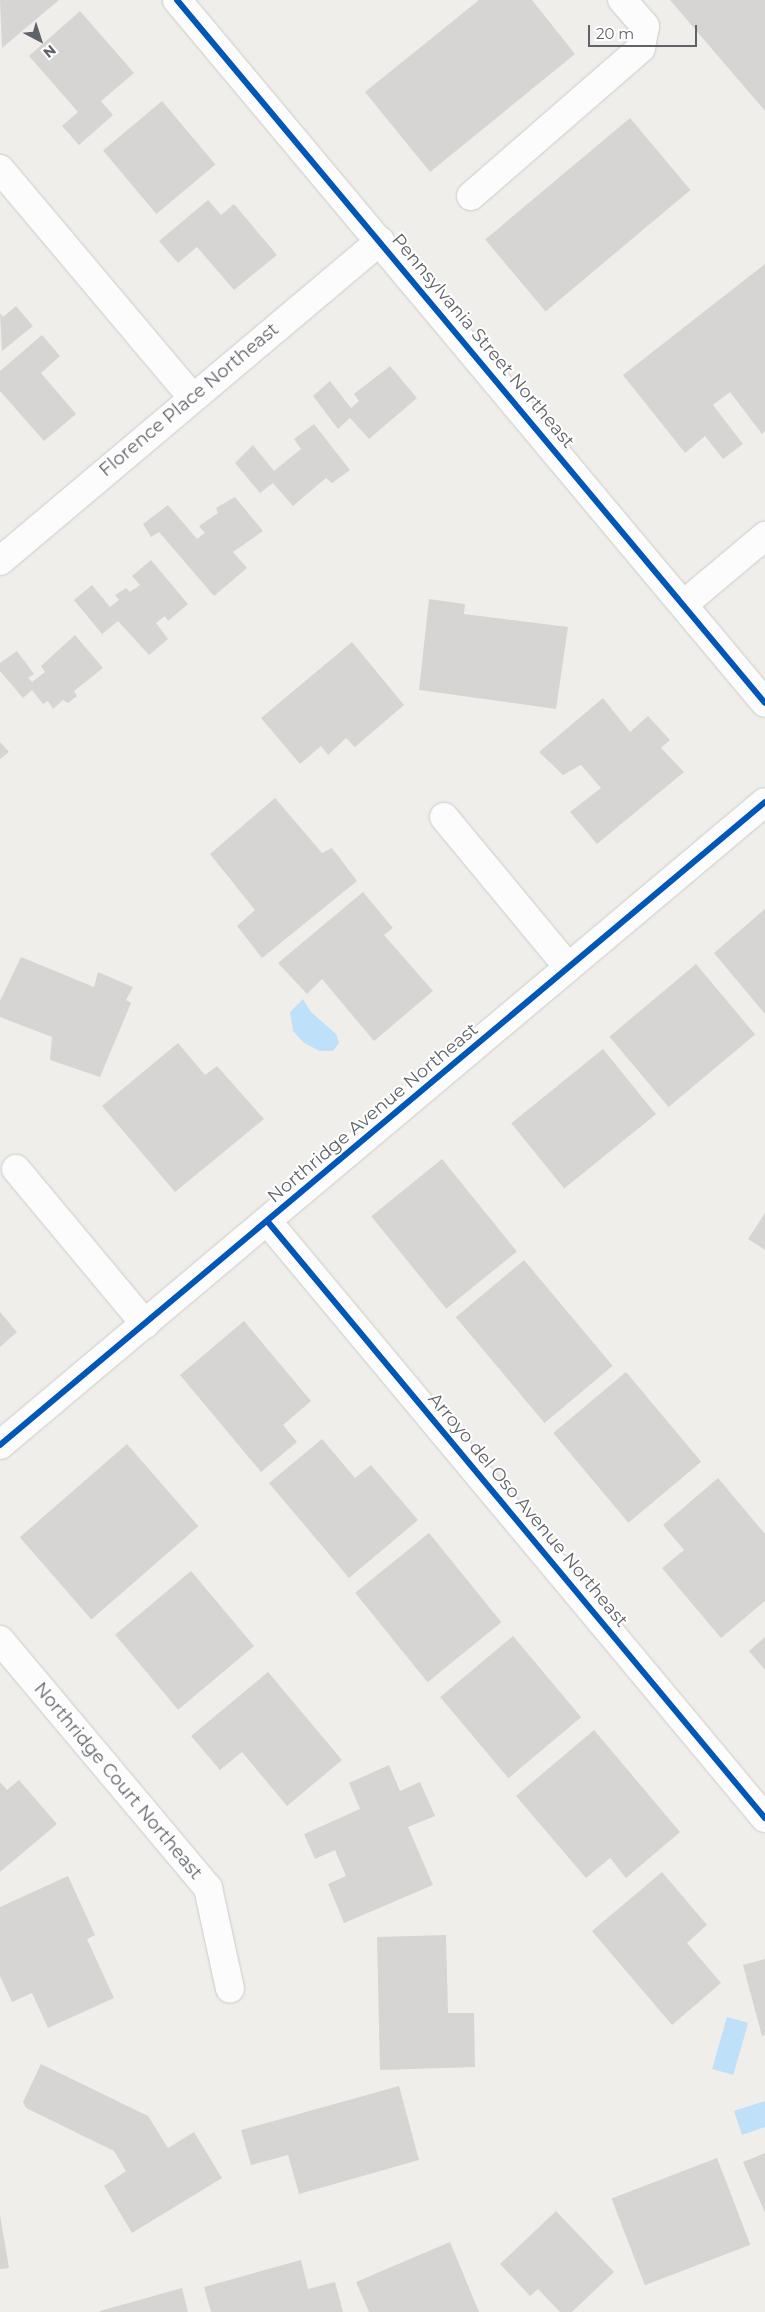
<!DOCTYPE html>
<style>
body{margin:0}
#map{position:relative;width:765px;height:2312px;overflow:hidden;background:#efeeea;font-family:Montserrat,sans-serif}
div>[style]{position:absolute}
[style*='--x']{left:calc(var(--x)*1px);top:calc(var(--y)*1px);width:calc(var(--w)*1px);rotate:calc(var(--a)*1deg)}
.water>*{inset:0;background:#bfe0f9;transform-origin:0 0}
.building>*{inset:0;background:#d6d5d3;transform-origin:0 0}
.roads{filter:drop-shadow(0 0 1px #cbcccc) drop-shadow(0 0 1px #cbcccc)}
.minor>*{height:28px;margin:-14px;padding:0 14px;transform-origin:14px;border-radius:14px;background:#fdfcfc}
.cycleway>*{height:6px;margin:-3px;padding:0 3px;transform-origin:3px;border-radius:3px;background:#0057b8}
span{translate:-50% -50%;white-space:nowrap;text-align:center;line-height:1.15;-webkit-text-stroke:4px #fff;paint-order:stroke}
.street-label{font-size:18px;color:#5f6368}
.north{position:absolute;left:15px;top:15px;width:50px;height:50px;-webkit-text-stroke:4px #fff;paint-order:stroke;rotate:140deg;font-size:14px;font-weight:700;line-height:20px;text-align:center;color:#5f6368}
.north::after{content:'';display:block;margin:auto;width:18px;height:22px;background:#5f6368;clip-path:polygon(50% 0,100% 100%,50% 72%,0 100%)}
.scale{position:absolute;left:588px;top:25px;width:109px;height:22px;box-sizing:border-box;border:2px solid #5f6368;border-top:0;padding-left:6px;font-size:15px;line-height:18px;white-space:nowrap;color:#5f6368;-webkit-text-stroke:4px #fff;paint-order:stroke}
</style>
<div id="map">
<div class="water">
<div style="clip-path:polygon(303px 999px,311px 1012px,336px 1034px,339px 1043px,333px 1051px,320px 1051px,304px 1043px,293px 1031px,290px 1012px)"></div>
<div style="left:727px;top:2017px;width:22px;height:54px;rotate:16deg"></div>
<div style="clip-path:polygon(765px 2101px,765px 2127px,742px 2135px,734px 2111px)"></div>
</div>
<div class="building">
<div style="clip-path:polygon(0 0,59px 0,2px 48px)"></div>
<div style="clip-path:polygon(479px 0,532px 0,575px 54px,430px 172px,365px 92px)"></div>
<div style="clip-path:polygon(670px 0,765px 0,765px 111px)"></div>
<div style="clip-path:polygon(80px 11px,134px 73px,101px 101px,113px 115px,79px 145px,62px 126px,78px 112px,29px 56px)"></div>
<div style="left:162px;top:101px;width:83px;height:77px;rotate:50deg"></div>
<div style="left:630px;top:118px;width:94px;height:189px;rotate:50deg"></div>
<div style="clip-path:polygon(208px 200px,221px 215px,234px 204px,277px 255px,234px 290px,197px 247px,178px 263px,159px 241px)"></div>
<div style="clip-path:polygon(765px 264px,765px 431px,762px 434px,730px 392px,713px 405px,743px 444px,723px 459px,705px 436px,685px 453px,623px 375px)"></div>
<div style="clip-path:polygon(16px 306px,33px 326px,2px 351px,0 313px,3px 317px)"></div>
<div style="clip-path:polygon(42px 335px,60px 356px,41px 373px,76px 414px,44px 441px,0 391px,0 371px)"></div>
<div style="clip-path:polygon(390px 366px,417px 398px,369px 439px,350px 418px,338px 429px,313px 396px,330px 381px,351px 408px,359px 401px,354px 394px)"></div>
<div style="clip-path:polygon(314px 424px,350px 470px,332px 483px,326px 478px,293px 506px,273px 483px,260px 493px,235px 463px,253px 445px,274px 471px,301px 449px,294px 439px)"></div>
<div style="clip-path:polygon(235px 497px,263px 531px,233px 552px,247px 568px,214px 596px,159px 532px,151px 537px,143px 524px,168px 505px,197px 539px,205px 533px,199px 526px,218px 513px,216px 508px)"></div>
<div style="clip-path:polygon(151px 560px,188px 604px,168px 621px,165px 616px,156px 623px,168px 639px,149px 655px,118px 621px,102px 634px,74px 600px,92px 585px,110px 607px,119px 600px,115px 595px,126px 588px,130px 592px,140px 585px,132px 576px)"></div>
<div style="clip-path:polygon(429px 599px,465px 604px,464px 614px,568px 627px,556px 709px,419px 690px)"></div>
<div style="clip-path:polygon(75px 635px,103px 668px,74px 691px,77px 696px,68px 703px,63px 700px,53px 709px,48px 701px,43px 704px,32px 690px,23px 698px,0 671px,0 663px,17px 651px,34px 674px,28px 678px,32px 682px,45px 672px,41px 666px)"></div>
<div style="clip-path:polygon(352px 642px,404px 705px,355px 747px,346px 738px,328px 755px,321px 746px,300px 764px,261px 718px)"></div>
<div style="clip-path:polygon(603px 698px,630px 732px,648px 716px,670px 740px,661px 748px,684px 772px,597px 844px,570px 812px,601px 788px,581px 765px,563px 775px,539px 752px)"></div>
<div style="clip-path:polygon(0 742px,9px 752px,0 759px)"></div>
<div style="clip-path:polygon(275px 798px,322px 853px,332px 848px,357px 881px,262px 958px,237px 926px,255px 910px,210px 854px)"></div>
<div style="clip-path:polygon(363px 892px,393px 928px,384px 935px,433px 991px,374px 1041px,322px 979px,307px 994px,278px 963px)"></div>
<div style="clip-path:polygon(765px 909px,765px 1014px,714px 953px)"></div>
<div style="clip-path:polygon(21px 957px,94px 987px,98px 972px,133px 987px,126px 1000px,131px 1003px,100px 1077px,50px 1060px,52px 1037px,0 1017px,0 1001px)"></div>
<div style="left:696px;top:964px;width:92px;height:113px;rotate:50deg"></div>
<div style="clip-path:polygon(178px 1043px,205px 1075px,217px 1066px,264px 1119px,175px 1192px,102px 1106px)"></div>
<div style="left:603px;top:1049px;width:84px;height:118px;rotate:51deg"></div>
<div style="left:442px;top:1159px;width:119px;height:91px;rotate:51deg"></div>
<div style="clip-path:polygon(765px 1213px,765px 1250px,748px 1239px)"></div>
<div style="left:524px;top:1260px;width:138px;height:89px;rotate:50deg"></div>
<div style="clip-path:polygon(0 1312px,17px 1332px,0 1347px)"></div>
<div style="clip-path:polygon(244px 1321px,311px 1401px,283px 1425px,297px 1442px,261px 1472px,180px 1375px)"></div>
<div style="left:626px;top:1372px;width:117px;height:95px;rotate:50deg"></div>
<div style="clip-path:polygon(322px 1439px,355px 1478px,371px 1465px,418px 1520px,349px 1578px,269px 1483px)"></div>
<div style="left:127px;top:1444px;width:109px;height:142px;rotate:49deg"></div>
<div style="clip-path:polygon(718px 1478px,765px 1534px,765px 1601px,721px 1638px,662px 1568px,684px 1550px,663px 1525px)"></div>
<div style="left:429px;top:1533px;width:115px;height:95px;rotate:51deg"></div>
<div style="left:191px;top:1571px;width:98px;height:99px;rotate:50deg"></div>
<div style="left:513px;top:1636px;width:106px;height:95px;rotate:50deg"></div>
<div style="clip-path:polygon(765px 1637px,765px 1670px,749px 1651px)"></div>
<div style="clip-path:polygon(268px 1672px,342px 1760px,287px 1806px,242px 1752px,220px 1770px,191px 1736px)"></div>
<div style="clip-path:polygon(594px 1730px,680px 1832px,626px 1878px,610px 1858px,586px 1878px,516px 1796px)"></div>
<div style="clip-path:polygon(389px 1765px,400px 1791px,420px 1782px,435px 1816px,408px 1827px,433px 1885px,344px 1923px,328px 1884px,346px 1876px,335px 1850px,315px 1859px,304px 1834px,360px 1809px,349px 1783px)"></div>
<div style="clip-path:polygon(19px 1780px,57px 1824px,0 1872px,0 1782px,7px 1790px)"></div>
<div style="clip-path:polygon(662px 1872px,707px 1925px,687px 1943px,721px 1983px,672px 2025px,592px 1931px)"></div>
<div style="clip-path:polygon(68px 1876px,95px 1935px,87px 1939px,114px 1998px,48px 2028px,32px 1993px,12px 2002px,0 1976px,0 1907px)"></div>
<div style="clip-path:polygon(446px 1935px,448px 2013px,474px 2013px,475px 2067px,380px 2070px,377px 1937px)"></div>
<div style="clip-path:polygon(765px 1959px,765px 2035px,762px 2036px,743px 1965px)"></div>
<div style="clip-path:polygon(41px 2064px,148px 2116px,168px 2148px,194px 2132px,222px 2178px,132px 2233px,104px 2186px,126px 2171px,114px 2151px,26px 2108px,23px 2102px)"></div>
<div style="clip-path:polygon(399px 2086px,419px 2160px,299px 2194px,288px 2155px,251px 2165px,241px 2130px)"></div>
<div style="clip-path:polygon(765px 2153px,765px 2213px,743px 2162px)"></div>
<div style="left:717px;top:2158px;width:93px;height:113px;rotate:69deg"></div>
<div style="clip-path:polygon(556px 2211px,614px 2272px,572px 2312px,560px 2312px,538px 2289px,530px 2296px,500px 2264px)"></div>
<div style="clip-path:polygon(0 2215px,9px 2268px,0 2269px)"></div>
<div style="clip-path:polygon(450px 2242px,479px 2312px,369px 2312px,356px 2282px)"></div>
<div style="clip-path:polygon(301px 2260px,308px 2289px,335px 2282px,343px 2312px,211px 2312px,204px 2287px)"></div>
<div style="clip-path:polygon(182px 2288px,188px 2312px,100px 2312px,100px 2311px)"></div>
</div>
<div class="roads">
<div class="minor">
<div style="--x:177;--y:0;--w:916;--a:50.09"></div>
<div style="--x:0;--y:169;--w:298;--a:49.9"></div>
<div style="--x:471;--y:196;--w:225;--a:-41"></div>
<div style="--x:641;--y:48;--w:22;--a:-80"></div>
<div style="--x:645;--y:26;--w:35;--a:-131"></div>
<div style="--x:0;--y:561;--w:497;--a:-40.1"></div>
<div style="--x:684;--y:604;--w:106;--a:-40"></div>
<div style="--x:444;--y:817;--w:195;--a:50.4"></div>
<div style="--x:16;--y:1169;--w:202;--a:50.2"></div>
<div style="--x:268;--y:1222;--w:776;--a:50.18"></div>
<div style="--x:0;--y:1445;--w:999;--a:-40.05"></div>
<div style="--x:0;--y:1640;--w:324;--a:50"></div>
<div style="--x:208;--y:1888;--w:103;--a:77.7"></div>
</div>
</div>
<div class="cycleway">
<div style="--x:177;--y:0;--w:916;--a:50.09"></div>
<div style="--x:268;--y:1222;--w:776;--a:50.18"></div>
<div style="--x:0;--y:1445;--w:999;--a:-40.05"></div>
</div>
<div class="street-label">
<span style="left:483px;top:341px;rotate:50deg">Pennsylvania Street Northeast</span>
<span style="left:189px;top:400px;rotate:-40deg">Florence Place Northeast</span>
<span style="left:373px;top:1113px;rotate:-40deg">Northridge Avenue Northeast</span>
<span style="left:528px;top:1510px;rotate:50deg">Arroyo del Oso Avenue Northeast</span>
<span style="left:118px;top:1781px;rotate:50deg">Northridge Court Northeast</span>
</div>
<div class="north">N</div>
<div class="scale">20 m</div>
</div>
